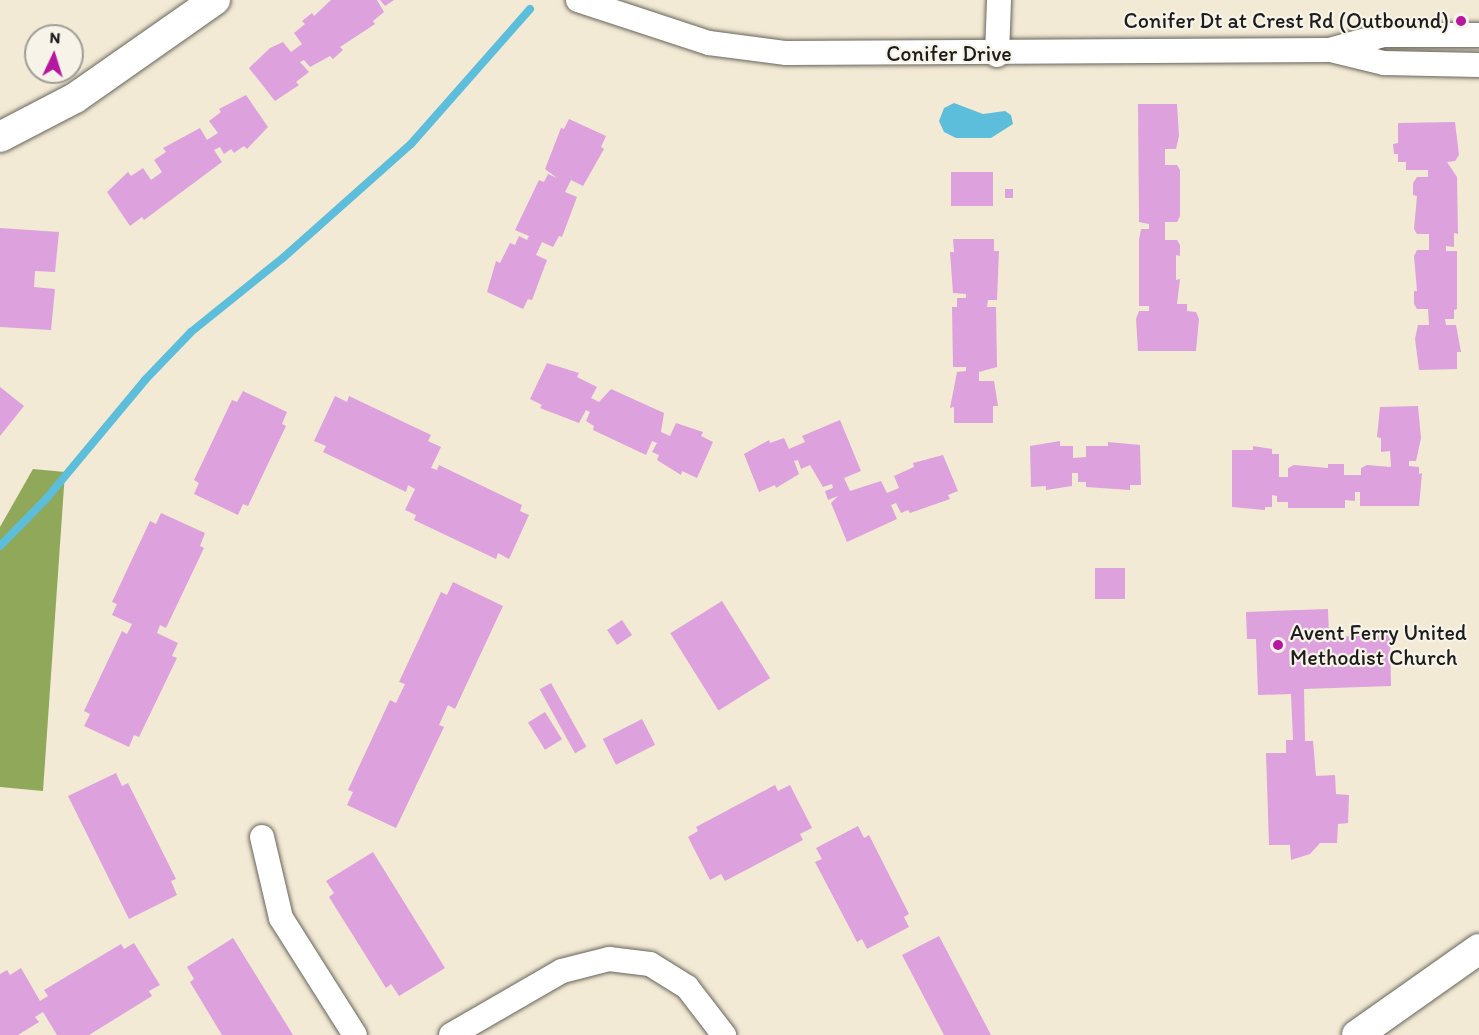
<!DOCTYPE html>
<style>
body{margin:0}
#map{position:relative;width:1479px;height:1035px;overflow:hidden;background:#f2ead4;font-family:Itim,sans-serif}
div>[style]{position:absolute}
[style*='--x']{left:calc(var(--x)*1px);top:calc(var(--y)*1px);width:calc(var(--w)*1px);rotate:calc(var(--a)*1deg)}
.forest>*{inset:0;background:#90a85a}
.water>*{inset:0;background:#5dbedb}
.stream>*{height:8px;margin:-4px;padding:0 4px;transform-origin:4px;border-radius:4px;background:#5dbedb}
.building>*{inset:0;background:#dda1de;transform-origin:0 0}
.roads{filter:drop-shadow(0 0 2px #67645c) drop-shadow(0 0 2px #67645c)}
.minor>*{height:24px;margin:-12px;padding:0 12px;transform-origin:12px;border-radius:12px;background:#fff}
.major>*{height:30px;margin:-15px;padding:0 15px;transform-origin:15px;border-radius:15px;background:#fff}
.dots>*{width:16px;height:16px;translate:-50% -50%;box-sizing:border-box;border:3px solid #f7f3e8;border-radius:50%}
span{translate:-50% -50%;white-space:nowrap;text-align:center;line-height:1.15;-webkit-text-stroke:4.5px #f7f3e8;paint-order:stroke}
.poi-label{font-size:22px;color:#1c1c1c}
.right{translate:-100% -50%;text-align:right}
.left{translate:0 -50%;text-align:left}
.street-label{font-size:22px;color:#1c1c1c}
.north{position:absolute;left:24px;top:24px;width:60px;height:60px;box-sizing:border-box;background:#f7f3e8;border:2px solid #9f9d96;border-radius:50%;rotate:4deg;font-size:16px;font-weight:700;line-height:24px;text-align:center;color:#1c1c1c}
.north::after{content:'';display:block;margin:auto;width:21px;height:27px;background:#b5179e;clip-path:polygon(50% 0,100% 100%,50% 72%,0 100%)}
</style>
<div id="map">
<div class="forest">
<div style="clip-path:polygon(33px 469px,65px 472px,43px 791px,0 787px,0 527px)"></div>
</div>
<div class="water">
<div style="clip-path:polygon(954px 103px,983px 114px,1005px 111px,1011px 115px,1013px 124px,991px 138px,956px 138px,944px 132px,939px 121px,944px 108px)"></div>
</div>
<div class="stream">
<div style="--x:0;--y:546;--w:66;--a:-45.6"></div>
<div style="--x:46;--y:499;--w:155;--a:-50.2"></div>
<div style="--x:145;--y:380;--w:66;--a:-46.2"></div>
<div style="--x:191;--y:332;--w:119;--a:-38.9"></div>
<div style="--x:284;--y:257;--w:170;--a:-41.7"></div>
<div style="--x:411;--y:144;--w:180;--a:-48.6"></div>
</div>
<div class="building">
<div style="clip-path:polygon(331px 0,377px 0,384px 12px,373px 21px,375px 24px,340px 47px,343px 50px,333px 59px,330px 56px,310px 67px,304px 60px,300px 62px,309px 72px,296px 82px,299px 85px,275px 101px,249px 68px,270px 48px,283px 42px,291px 52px,302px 44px,294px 33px,305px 24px,302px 21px,312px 13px,314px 16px)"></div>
<div style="clip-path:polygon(380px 0,394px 0,385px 6px)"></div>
<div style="clip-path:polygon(246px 95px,268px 127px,247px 149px,244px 146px,234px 153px,231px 149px,224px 154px,220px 147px,214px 150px,222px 162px,144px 220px,142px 217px,130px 226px,107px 192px,128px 172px,131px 176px,143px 168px,151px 180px,162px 172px,154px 160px,166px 152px,163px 148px,200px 128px,207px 140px,218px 133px,209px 121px,221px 112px,219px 109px)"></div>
<div style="clip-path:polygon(1138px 104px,1177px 104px,1179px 136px,1176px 149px,1165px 149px,1165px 165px,1177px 165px,1180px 170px,1180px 216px,1177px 222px,1165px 222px,1165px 240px,1177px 240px,1180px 245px,1180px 256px,1176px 255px,1176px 280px,1180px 279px,1177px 304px,1187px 304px,1187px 311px,1196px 312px,1199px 319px,1196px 351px,1138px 351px,1136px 319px,1139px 311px,1149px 311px,1149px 306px,1139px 306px,1139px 240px,1141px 229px,1149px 229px,1149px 224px,1139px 222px)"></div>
<div style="clip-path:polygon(569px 119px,606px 136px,601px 147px,604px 149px,583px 186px,571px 180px,565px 192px,577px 197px,562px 237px,559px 236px,553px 247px,542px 242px,536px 255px,547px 260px,532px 300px,528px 299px,523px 309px,487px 292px,496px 261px,500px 263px,510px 243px,515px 245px,519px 236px,527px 240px,529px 236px,515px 230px,539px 180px,544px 182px,548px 174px,557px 178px,545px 169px,561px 128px,564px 129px)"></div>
<div style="clip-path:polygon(1455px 122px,1459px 155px,1455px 161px,1447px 162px,1457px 177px,1458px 234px,1454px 233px,1454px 247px,1446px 246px,1446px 251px,1457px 251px,1457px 309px,1454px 310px,1454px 319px,1445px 319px,1446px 325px,1456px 325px,1461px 352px,1457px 352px,1457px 369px,1419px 370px,1415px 339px,1418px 325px,1429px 325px,1428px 309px,1417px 309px,1414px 304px,1414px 291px,1417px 291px,1414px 256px,1417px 250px,1429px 250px,1429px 234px,1417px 234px,1414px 229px,1417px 196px,1413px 195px,1413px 183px,1417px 177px,1428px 177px,1428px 170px,1406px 170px,1406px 162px,1398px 162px,1398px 154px,1394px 154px,1393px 144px,1398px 143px,1398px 123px)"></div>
<div style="left:951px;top:172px;width:42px;height:34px"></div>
<div style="left:1005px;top:189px;width:8px;height:9px"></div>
<div style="clip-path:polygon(0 228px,59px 232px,55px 272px,35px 271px,34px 287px,55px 289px,51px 330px,0 327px)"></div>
<div style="clip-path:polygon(953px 239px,994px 239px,994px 251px,999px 251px,997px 300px,988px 300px,987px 307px,996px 307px,997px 367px,979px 372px,979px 381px,994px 381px,998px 406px,993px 406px,993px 423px,954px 423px,954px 407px,950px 408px,957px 372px,966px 371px,966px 367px,953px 367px,952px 307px,957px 307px,957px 298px,966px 298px,966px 294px,953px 293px,950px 252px,954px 252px)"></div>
<div style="clip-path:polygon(547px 363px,579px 373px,577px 377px,597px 387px,591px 398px,599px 402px,611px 389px,664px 413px,661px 432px,670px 436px,676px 423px,703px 432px,701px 436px,713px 442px,697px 478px,682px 471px,681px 475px,657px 460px,659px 455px,652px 452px,657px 443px,652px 441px,646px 455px,593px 430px,594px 426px,586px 421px,590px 412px,586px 410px,579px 423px,540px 408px,542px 405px,530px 399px)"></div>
<div style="clip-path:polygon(0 387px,24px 406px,0 436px)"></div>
<div style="clip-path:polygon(243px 391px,287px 412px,282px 424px,286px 426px,248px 506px,243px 504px,238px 515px,194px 494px,199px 483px,194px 480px,232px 400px,237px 402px)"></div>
<div style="clip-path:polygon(335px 396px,347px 402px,349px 396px,431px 435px,428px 441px,441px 447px,431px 468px,437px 470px,439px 465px,522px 505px,520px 511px,529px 515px,509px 559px,498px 553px,496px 559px,414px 520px,416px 515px,405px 510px,415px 489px,408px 485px,406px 492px,323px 452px,326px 446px,314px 441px)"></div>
<div style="clip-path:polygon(1418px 406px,1421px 438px,1416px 461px,1409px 461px,1409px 466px,1419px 467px,1419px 474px,1422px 473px,1419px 506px,1360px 506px,1360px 492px,1355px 492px,1355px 501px,1345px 500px,1345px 508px,1288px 508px,1288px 502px,1277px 502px,1277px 496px,1272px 495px,1272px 507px,1265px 507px,1265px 510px,1232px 507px,1232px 450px,1253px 450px,1253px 446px,1272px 449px,1272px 454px,1279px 454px,1279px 477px,1288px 477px,1288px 468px,1294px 465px,1328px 468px,1328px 464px,1344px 464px,1344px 475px,1361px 475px,1361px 468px,1367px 465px,1391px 467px,1390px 451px,1381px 452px,1381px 438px,1377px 437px,1380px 407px)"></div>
<div style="clip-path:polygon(840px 420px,861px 471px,844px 478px,850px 491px,881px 481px,887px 493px,899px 488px,894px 476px,914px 467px,913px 463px,943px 455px,958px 491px,948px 495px,950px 499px,910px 513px,908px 510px,901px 513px,896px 503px,891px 505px,897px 519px,847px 542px,831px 503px,838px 496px,828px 500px,825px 491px,833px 488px,832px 484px,823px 487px,810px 465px,801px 469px,798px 460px,794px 461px,799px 474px,776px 488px,775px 485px,759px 492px,744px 454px,769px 440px,770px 443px,784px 438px,789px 449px,805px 442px,802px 436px)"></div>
<div style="clip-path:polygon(1060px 441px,1060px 446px,1073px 446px,1073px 458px,1086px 457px,1086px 446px,1108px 446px,1108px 442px,1140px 445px,1141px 485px,1130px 485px,1130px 490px,1086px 487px,1086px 482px,1078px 482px,1078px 473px,1072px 473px,1072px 486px,1046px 490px,1046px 486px,1031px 487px,1030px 446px)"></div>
<div style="clip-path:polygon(161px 513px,205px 533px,200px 546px,204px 548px,166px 628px,160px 625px,157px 633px,178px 643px,172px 656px,177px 658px,139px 737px,134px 735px,129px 747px,84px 726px,90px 714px,84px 711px,122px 631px,127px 634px,132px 624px,112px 615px,117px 604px,112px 602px,150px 521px,156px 524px)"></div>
<div style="left:1095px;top:568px;width:30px;height:31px"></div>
<div style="clip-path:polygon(453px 582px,503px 606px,455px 709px,448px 705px,439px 725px,444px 727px,396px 828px,347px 805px,353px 792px,348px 790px,390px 700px,396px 703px,405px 684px,399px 682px,441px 592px,447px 595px)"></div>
<div style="left:722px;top:601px;width:91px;height:61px;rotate:58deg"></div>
<div style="clip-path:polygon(1328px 609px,1329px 637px,1390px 635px,1391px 686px,1304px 689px,1305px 741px,1313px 741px,1316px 776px,1335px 775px,1336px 794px,1349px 795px,1348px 823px,1338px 824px,1337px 843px,1320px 843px,1310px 854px,1291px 860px,1290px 845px,1269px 845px,1266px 753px,1286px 753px,1286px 740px,1293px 740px,1291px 694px,1258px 695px,1256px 639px,1247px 639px,1246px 612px)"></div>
<div style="left:622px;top:620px;width:18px;height:18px;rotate:56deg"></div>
<div style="left:551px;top:683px;width:73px;height:13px;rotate:61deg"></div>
<div style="left:545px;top:712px;width:32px;height:20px;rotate:58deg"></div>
<div style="left:642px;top:719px;width:29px;height:44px;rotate:63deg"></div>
<div style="clip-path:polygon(116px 773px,122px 786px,128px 783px,176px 879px,171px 881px,177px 895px,129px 919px,68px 796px)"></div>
<div style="clip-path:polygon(775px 785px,778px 791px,790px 785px,812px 828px,800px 834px,803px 840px,725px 881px,721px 874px,710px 880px,688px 837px,698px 831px,696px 827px)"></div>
<div style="clip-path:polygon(858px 826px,864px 838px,869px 835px,909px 914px,904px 917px,909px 927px,867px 949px,862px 939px,857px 942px,815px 862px,822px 859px,816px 848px)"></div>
<div style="clip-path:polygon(373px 852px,445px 968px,399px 996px,391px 984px,386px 988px,329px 897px,334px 893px,326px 881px)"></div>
<div style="clip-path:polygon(939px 936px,991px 1035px,944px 1035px,902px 955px)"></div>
<div style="clip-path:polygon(233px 938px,293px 1035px,222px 1035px,190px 982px,194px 979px,187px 967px)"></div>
<div style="clip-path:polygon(134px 943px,160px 985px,149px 991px,152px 996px,89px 1035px,57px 1035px,43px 1012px,35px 1017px,39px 1022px,18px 1035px,0 1035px,0 974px,7px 970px,10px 975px,21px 968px,40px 1001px,48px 996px,44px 990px,121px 944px,124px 949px)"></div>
</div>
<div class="roads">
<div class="minor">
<div style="--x:578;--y:0;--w:138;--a:18.2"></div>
<div style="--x:709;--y:43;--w:78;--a:7.4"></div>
<div style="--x:786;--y:53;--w:543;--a:-0.32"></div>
<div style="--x:1329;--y:50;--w:57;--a:-15.3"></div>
<div style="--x:1384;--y:35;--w:95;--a:0"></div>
<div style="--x:1331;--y:50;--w:55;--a:13.8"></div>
<div style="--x:1384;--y:63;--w:95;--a:1.2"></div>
<div style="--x:997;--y:55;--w:55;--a:-87.9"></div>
<div style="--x:262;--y:837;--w:83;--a:76.8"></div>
<div style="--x:281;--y:918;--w:138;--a:57.7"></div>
<div style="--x:451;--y:1035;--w:128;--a:-30"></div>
<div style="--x:562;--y:971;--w:49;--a:-14.3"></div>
<div style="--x:609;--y:959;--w:41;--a:7"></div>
<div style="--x:650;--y:964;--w:44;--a:31.9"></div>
<div style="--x:687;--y:987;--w:61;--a:52.4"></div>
</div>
<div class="major">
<div style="--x:0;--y:137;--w:85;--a:-27.5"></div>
<div style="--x:75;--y:98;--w:171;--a:-35"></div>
<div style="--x:1357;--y:1035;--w:149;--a:-35.2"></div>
</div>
</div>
<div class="dots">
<div style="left:1461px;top:21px;background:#b5179e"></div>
<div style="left:1278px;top:645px;background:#b5179e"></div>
</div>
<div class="poi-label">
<span class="right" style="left:1449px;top:21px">Conifer Dt at Crest Rd (Outbound)</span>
<span class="left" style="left:1290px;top:645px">Avent Ferry United<br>Methodist Church</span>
</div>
<div class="street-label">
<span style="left:949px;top:54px">Conifer Drive</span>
</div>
<div class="north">N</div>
</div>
